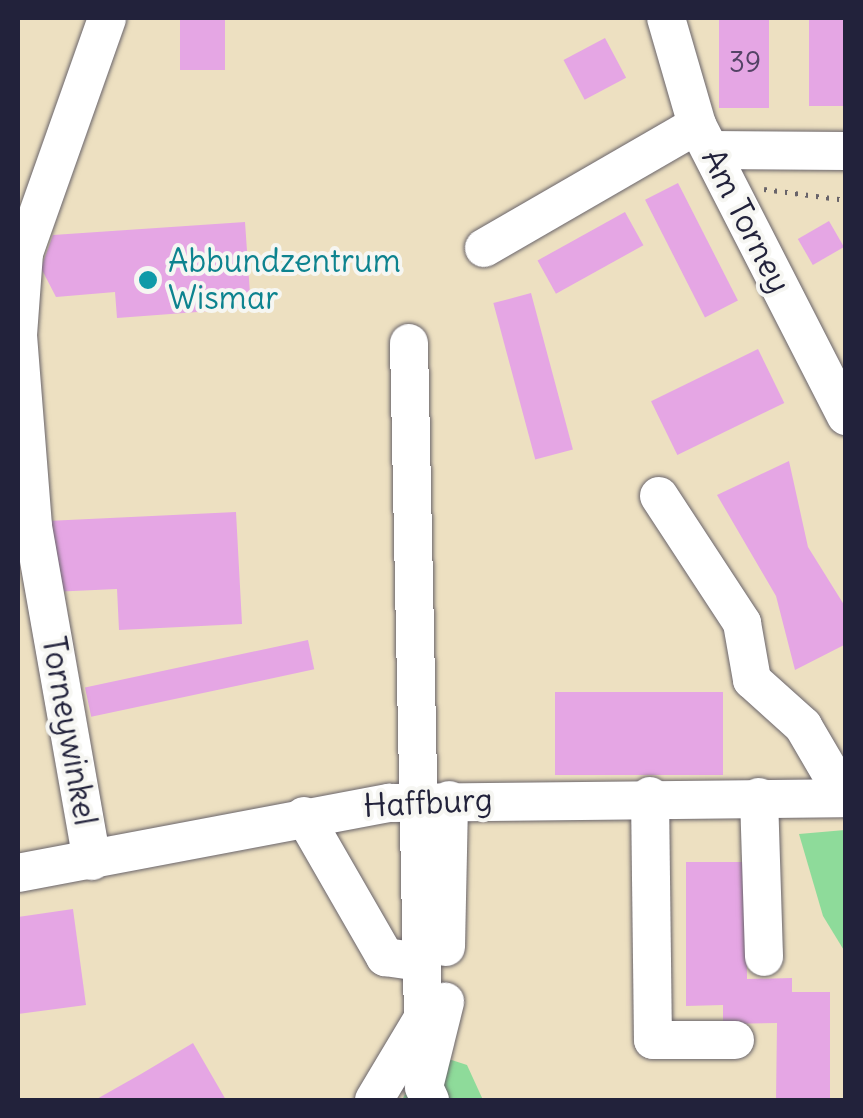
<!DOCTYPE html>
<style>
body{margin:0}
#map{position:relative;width:863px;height:1118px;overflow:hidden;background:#ede0c1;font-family:Delius,sans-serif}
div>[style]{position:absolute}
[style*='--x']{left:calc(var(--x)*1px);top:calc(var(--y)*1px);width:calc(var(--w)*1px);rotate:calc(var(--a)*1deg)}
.green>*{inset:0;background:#8edb9a}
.building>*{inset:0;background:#e5a6e4;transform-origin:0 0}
.path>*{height:5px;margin-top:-2.5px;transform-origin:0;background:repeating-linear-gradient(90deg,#69646a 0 2.5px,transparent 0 10.5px)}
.roads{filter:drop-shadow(0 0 2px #69646a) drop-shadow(0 0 2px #69646a)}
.minor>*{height:38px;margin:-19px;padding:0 19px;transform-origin:19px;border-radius:19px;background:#fff}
.dots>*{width:28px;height:28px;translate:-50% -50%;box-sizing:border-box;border:5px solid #f6f6f2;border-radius:50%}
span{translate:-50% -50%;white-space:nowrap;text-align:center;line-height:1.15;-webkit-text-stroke:8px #f6f6f2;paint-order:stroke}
.number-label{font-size:28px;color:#534365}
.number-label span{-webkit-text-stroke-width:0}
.street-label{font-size:32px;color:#22223b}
.culture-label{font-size:32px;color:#0d838f}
.left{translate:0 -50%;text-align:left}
.frame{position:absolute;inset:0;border:20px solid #22223b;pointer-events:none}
</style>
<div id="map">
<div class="green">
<div style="clip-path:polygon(845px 830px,846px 830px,845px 952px,823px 916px,799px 834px)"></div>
<div style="clip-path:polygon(427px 1052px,467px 1065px,483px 1100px,402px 1100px)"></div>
</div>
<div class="building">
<div style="left:180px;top:18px;width:45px;height:52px"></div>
<div style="left:719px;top:18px;width:50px;height:90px"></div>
<div style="left:809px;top:18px;width:37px;height:88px"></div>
<div style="left:605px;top:38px;width:45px;height:47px;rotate:62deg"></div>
<div style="left:678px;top:183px;width:132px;height:37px;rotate:63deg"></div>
<div style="left:625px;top:212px;width:38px;height:100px;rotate:61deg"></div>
<div style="left:829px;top:221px;width:30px;height:36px;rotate:60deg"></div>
<div style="clip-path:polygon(245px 222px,251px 308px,117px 318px,115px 292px,56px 297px,41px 268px,53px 235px)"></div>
<div style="left:531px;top:293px;width:162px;height:39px;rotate:75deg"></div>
<div style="left:758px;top:349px;width:60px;height:119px;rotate:64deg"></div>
<div style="clip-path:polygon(789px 461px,808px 547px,846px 608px,846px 644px,795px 670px,776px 596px,717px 495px)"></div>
<div style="clip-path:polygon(236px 512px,242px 624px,119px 630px,117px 589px,51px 592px,47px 521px)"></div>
<div style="left:308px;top:640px;width:30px;height:228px;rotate:78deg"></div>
<div style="left:555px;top:692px;width:168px;height:83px"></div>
<div style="clip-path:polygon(686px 862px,746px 862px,747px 979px,792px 978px,792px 992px,830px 992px,830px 1100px,776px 1100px,777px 1023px,723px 1024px,723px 1005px,686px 1006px)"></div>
<div style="clip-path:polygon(73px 909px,86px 1005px,18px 1014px,18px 917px)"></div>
<div style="clip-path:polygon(193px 1043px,226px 1100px,95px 1100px,141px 1074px)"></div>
</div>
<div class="path">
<div style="--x:764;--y:189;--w:83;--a:7.6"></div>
</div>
<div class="roads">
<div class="minor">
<div style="--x:666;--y:18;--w:111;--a:73.8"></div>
<div style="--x:697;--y:125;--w:327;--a:62.9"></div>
<div style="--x:711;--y:150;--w:135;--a:0.4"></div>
<div style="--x:484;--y:248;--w:246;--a:-30"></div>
<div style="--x:659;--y:496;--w:152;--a:56.8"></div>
<div style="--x:742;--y:623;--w:58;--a:80"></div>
<div style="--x:752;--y:680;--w:69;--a:42"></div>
<div style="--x:803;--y:726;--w:83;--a:59.7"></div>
<div style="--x:650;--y:796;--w:244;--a:89.3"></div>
<div style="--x:653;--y:1040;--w:82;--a:0"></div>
<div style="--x:759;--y:797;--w:160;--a:88.2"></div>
<div style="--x:304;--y:816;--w:163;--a:60.1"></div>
<div style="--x:385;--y:957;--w:37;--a:8"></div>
<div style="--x:92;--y:861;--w:340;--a:-100"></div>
<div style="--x:33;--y:526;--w:192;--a:-94.5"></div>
<div style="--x:18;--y:335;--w:82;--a:-85.8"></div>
<div style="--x:24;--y:253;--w:249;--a:-70.5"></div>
<div style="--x:18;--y:873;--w:378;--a:-10.7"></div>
<div style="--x:389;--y:803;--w:457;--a:-0.6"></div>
<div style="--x:446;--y:947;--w:147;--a:-88.8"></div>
<div style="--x:374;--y:1100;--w:96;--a:-59.1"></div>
<div style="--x:423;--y:1018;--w:675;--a:-91.19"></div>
<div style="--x:430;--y:1100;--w:14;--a:-115"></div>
<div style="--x:424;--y:1087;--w:88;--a:-76.1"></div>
</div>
</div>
<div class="dots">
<div style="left:148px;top:280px;background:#0f9aa8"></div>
</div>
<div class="number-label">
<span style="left:745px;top:62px">39</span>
</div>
<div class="street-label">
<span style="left:746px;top:221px;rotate:63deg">Am Torney</span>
<span style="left:69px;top:731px;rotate:80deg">Torneywinkel</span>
<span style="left:428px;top:803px;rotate:-3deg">Haffburg</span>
</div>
<div class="culture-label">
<span class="left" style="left:168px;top:280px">Abbundzentrum<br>Wismar</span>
</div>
<div class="frame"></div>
</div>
